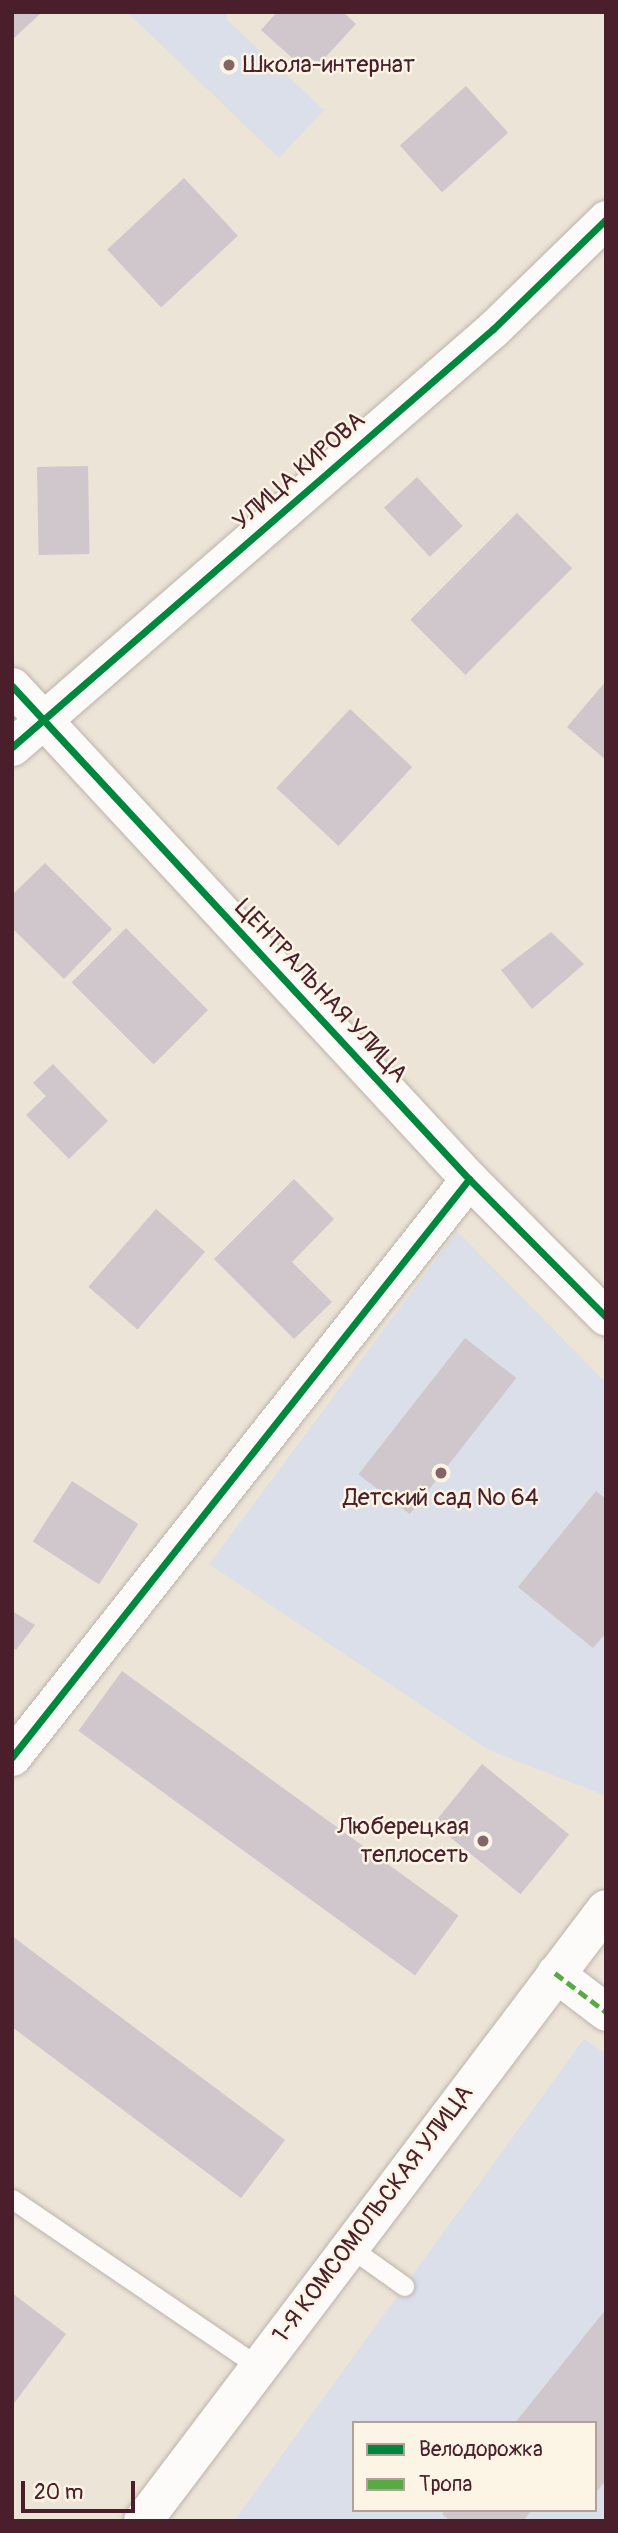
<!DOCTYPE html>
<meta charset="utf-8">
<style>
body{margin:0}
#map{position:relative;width:618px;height:2533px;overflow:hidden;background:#ece4d6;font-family:Pangolin,sans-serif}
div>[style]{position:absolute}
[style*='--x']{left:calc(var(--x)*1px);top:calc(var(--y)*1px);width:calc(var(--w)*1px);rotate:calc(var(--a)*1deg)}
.built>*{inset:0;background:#dadfe9}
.building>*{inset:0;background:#cfc7cc;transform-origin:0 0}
.roads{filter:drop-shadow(0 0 2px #bcb2ab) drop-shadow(0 0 2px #bcb2ab)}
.service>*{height:19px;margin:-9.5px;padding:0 9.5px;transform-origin:9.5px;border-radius:9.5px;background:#fcfbf9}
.minor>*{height:37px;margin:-18.5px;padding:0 18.5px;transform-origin:18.5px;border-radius:18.5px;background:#fcfbf9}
.secondary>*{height:38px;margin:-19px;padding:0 19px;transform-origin:19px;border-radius:19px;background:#fcfbf9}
.quiet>*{height:5px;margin-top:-2.5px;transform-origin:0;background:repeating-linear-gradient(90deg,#57aa44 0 10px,transparent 0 15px)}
.cycleway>*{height:7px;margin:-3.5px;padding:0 3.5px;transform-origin:3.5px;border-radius:3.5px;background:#00873e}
.dots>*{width:19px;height:19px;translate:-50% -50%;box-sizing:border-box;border:4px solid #fcf5e5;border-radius:50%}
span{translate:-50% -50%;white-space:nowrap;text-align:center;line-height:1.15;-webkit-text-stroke:5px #fcf5e5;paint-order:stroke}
.poi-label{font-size:24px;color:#4a1f2b}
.left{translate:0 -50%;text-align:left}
.right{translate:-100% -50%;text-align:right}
.street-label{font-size:24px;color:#4a1f2b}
.frame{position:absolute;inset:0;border:14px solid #4a1f2b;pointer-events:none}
.legend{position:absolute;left:352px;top:2421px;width:245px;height:91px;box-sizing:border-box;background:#fcf5e5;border:2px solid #b59f9b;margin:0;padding:9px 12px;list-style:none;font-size:21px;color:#4a1f2b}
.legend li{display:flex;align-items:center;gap:14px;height:35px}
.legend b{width:35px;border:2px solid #b59f9b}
.scale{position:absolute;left:21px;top:2481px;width:114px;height:32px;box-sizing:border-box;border:4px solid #4a1f2b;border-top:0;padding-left:9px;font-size:21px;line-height:24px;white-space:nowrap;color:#4a1f2b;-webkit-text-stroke:5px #fcf5e5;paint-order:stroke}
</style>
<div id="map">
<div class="built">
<div style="clip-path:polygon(127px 12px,227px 12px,227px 20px,324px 110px,279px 158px)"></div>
<div style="clip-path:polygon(457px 1231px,606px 1383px,604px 1795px,489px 1750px,209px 1564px)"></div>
<div style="clip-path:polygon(evenodd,584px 2039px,606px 2054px,606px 2521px,234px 2521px,584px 2039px,354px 2423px,595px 2423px,595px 2510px,354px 2510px,354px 2423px)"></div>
</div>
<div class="building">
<div style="clip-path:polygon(12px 12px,42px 12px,12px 40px)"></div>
<div style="clip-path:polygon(277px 12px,343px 12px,356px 24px,310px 74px,261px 30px)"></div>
<div style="left:466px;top:86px;width:63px;height:89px;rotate:48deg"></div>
<div style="left:184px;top:178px;width:79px;height:105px;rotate:47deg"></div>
<div style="left:88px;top:466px;width:88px;height:51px;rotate:89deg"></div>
<div style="left:417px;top:477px;width:67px;height:45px;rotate:47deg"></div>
<div style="left:517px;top:513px;width:78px;height:151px;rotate:45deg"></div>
<div style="clip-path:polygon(606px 681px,606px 760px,567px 727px)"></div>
<div style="left:350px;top:709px;width:85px;height:108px;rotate:43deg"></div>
<div style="clip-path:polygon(45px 863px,112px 929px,64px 979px,12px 928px,12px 895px)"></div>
<div style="left:126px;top:928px;width:116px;height:77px;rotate:45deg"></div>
<div style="clip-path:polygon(551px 932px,584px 964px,532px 1009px,501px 970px)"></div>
<div style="clip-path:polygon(53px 1064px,108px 1121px,69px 1159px,26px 1115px,46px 1096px,33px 1083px)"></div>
<div style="clip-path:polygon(294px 1179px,334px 1219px,292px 1262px,332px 1302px,294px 1339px,214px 1259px)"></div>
<div style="left:156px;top:1209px;width:65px;height:103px;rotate:41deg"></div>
<div style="left:465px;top:1338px;width:65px;height:173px;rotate:38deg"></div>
<div style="left:72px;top:1481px;width:79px;height:72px;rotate:33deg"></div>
<div style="clip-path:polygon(596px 1491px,606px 1499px,606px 1633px,593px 1648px,518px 1587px)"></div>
<div style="clip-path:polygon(12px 1611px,35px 1625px,16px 1650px,12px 1647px)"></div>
<div style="left:122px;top:1671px;width:416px;height:74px;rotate:36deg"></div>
<div style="left:482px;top:1764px;width:112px;height:77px;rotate:39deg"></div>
<div style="clip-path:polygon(12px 1936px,285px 2140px,241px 2198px,12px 2027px)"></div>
<div style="clip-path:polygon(12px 2293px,66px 2334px,12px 2406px)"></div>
<div style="clip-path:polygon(606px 2309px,606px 2480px,595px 2494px,595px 2423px,515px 2423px)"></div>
<div style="clip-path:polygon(445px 2510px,532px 2510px,523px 2521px,450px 2521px,442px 2514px)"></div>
</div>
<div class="roads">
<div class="service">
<div style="--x:12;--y:2199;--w:297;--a:34.2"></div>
<div style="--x:348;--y:2246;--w:69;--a:35.5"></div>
</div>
<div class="minor">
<div style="--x:12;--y:686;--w:672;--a:47.17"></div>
<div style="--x:469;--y:1179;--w:194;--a:45.2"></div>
<div style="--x:12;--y:747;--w:637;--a:-40.99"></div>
<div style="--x:493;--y:329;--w:158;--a:-44.2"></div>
<div style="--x:12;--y:1757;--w:737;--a:-51.67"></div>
<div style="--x:555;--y:1973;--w:64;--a:37.4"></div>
</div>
<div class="secondary">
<div style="--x:143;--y:2521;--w:767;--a:-52.89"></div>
</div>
</div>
<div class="quiet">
<div style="--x:555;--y:1973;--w:64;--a:37.4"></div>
</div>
<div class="cycleway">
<div style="--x:12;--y:686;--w:672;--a:47.17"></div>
<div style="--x:469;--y:1179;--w:194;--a:45.2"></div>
<div style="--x:12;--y:747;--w:637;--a:-40.99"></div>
<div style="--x:493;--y:329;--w:158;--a:-44.2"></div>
<div style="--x:12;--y:1757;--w:737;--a:-51.67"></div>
</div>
<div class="dots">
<div style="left:229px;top:65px;background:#836467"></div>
<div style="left:441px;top:1473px;background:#836467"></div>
<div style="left:483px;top:1841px;background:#836467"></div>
</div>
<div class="poi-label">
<span class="left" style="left:243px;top:65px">Школа-интернат</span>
<span style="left:441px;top:1498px">Детский сад № 64</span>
<span class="right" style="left:469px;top:1841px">Люберецкая<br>теплосеть</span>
</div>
<div class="street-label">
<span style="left:299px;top:471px;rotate:-41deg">УЛИЦА КИРОВА</span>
<span style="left:321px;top:991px;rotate:47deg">ЦЕНТРАЛЬНАЯ УЛИЦА</span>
<span style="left:373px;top:2214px;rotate:-53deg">1-Я КОМСОМОЛЬСКАЯ УЛИЦА</span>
</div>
<div class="frame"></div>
<ul class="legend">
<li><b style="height:9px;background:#00873e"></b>Велодорожка</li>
<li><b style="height:9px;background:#57aa44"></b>Тропа</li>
</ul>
<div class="scale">20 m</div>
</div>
